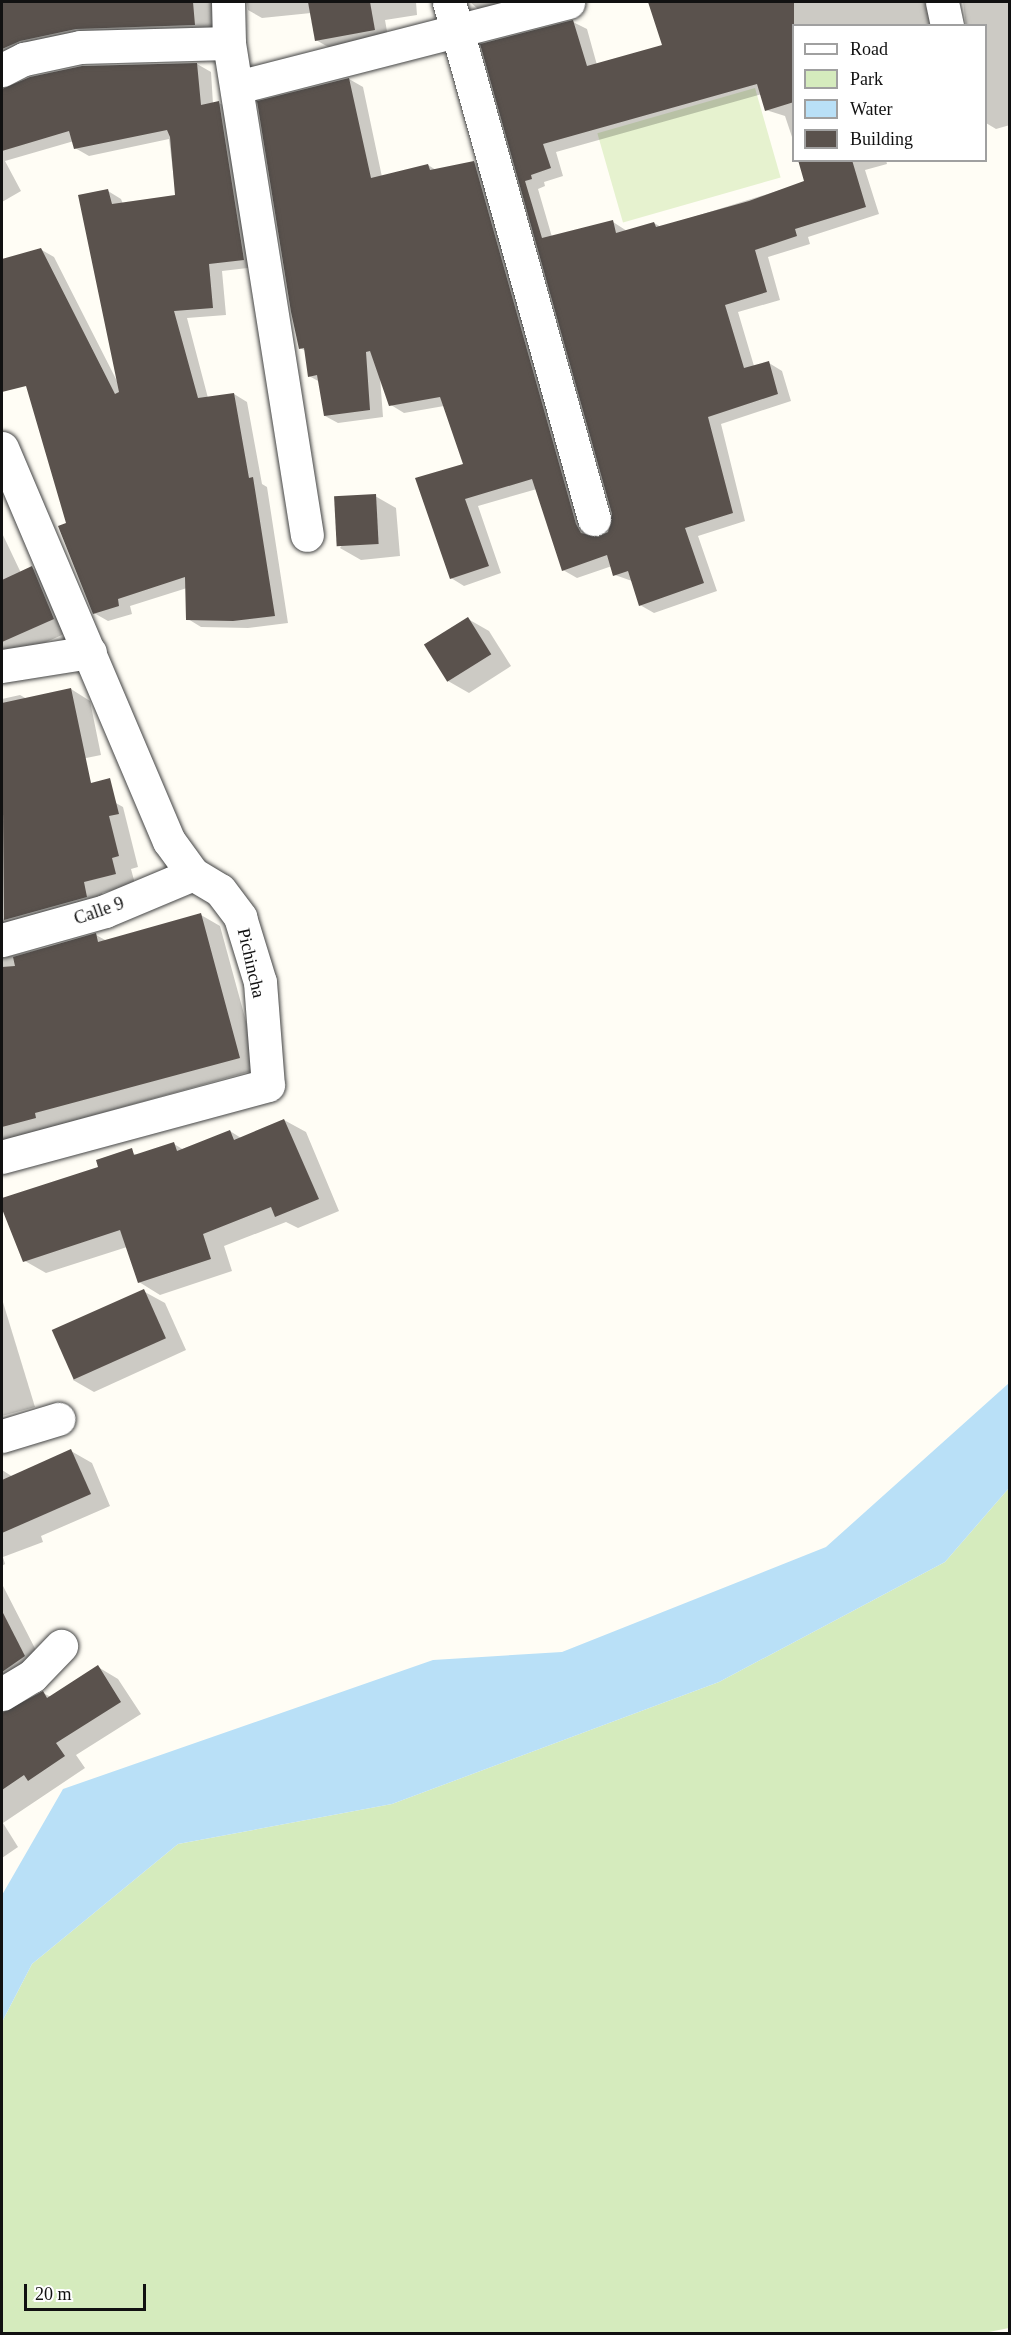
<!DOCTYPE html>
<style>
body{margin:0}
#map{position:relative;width:1011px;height:2335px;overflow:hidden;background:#fffdf5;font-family:Georgia,serif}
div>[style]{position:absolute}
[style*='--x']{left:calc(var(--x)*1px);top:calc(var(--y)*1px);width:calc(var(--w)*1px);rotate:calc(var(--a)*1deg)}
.green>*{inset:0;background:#d5ebbd}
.pitch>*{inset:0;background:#e6f2cf;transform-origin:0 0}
.water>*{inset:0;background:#b9e0f7}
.shadow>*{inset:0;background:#0003}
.building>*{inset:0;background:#5a524d;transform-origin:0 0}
.roads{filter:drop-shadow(0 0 2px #444) drop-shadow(0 0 2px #444)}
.street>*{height:33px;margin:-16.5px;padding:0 16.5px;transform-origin:16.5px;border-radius:16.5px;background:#fff}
span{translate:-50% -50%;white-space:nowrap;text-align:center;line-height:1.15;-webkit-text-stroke:6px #fff;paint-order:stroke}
.street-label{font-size:18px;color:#111}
.frame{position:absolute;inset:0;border:3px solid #111;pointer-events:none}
.legend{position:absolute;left:792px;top:24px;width:195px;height:138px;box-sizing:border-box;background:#fff;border:2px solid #a0a0a0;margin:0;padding:8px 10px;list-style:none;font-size:18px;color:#111}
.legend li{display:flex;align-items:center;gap:12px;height:30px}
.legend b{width:30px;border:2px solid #a0a0a0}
.scale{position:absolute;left:24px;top:2284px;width:122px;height:27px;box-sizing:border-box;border:3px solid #111;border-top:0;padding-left:8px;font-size:18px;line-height:21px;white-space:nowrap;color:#111;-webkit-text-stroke:4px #fff;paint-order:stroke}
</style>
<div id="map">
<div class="green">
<div style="clip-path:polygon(1009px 1488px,1009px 2328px,979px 2334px,2px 2334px,2px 2022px,32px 1964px,178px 1844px,392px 1804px,719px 1682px,945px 1562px)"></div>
</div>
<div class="pitch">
<div style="left:755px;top:88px;width:93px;height:164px;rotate:74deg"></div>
</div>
<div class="water">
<div style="clip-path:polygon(1009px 1383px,1009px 1488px,945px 1562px,719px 1682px,392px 1804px,178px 1844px,32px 1964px,2px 2022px,2px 1895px,63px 1789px,433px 1660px,562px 1652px,826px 1547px)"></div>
</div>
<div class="shadow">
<div style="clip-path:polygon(2px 2px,225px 2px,213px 30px,2px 69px)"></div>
<div style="clip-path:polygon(247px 2px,416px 2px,417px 15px,385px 20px,388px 37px,330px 48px,316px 40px,311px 13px,262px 18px,248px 10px)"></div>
<div style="clip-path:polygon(470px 2px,536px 2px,485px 15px)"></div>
<div style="clip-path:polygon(649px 2px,940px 2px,940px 26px,794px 26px,794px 143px,785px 116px,766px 110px,762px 94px,556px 152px,563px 176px,544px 182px,545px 186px,538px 189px,552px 237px,613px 222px,627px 231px,654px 223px,661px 227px,806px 182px,799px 160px,886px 160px,887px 164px,865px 170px,879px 214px,808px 237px,810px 244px,768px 257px,780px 300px,738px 312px,754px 366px,769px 363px,782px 371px,791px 401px,721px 424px,745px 521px,698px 536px,717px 591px,654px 613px,640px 605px,632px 581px,615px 575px,612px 566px,577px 578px,563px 570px,537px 489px,478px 506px,501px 573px,464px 586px,451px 578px,465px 465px,444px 406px,404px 413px,391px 405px,380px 377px,383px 417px,338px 423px,325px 416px,320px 382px,309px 376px,306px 351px,300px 348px,349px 79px,363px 87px,382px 177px,428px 165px,436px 170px,474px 162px,487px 170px,589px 533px,599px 539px,609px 533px,614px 514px,482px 45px,573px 22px,587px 29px,597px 65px,664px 46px)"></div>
<div style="clip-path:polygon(963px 2px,1010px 2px,1010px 125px,996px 129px,986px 123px,986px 26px,966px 26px)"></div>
<div style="clip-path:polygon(197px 64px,211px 72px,213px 104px,219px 103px,232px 110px,257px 267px,222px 271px,226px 315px,187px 318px,208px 398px,234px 394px,247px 402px,262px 484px,267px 487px,288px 623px,248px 628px,201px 627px,188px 619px,187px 588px,130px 606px,132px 614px,108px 621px,94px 613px,68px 524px,59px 369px,2px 383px,2px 260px,40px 249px,54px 257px,118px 383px,108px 191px,121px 199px,123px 204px,176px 196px,169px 139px,89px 156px,75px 148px,74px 141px,5px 161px,21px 191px,2px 202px,2px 90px)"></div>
<div style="clip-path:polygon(375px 496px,396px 508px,400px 556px,361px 560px,340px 548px)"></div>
<div style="clip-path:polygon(2px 533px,21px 573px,32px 568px,52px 580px,73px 630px,2px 662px)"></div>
<div style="clip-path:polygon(468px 619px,489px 631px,511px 666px,469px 693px,448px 681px)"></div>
<div style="clip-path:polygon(71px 689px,90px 701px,101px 755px,2px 775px,2px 699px,20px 695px,27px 699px)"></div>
<div style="clip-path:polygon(103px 796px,123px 807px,138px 867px,131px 869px,135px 884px,102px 893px,106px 907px,3px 946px,3px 958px,96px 935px,107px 941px,201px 915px,220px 926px,259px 1069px,2px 1141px,2px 821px)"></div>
<div style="clip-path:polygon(284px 1120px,306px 1132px,339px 1211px,298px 1228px,286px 1222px,224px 1246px,232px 1271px,160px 1295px,139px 1282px,127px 1247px,46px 1273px,25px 1261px,2px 1199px,100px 1168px,133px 1153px,138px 1156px,174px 1144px,184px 1150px,230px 1131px,241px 1138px)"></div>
<div style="clip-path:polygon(143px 1291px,165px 1303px,186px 1350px,94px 1392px,73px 1380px)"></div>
<div style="clip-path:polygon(2px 1299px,35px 1407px,2px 1416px)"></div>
<div style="clip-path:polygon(71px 1451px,92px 1463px,110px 1506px,41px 1536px,43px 1542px,3px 1557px,5px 1564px,2px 1566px,2px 1470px,13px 1477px)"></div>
<div style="clip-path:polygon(2px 1584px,45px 1668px,3px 1708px,6px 1712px,43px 1693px,51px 1697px,98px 1667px,118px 1679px,141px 1714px,76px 1755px,85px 1768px,3px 1823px,18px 1847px,2px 1858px)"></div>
</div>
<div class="building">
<div style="clip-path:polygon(2px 2px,193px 2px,195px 25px,76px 29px,20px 41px,2px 49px)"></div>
<div style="clip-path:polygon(308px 2px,370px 2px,375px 30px,315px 41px)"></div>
<div style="clip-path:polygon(648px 2px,794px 2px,794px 102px,765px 111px,757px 84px,543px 144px,551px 168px,531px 175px,532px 179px,525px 181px,542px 238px,613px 220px,616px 233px,654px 222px,656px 227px,749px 201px,804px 181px,798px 160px,852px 160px,866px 207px,795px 229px,797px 236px,755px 250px,767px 292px,725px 305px,744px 368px,769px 361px,778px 394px,708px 417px,733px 513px,685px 528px,704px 583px,639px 606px,628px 571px,613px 576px,607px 555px,562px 571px,532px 479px,465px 499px,489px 566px,450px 579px,415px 478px,463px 464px,440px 397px,389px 406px,370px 351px,366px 352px,370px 410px,324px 416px,317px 375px,308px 377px,304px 348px,299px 349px,291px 312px,257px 101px,349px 78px,371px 178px,428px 164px,430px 170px,474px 161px,576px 524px,581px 533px,598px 537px,608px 532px,612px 514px,480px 44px,573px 20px,587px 66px,662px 45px)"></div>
<div style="clip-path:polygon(197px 63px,201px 105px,219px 101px,244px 260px,209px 264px,213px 308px,174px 311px,198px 398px,234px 393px,249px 478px,253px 477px,275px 616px,233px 621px,186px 620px,185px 577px,118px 599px,119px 606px,93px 614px,58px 526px,66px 523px,26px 386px,2px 392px,2px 259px,41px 248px,115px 394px,119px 392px,78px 195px,108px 189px,112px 204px,175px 195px,170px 137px,167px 130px,74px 149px,69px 131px,2px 151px,2px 89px,30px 77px,82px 66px)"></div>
<div style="left:376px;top:494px;width:50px;height:42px;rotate:87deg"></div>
<div style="clip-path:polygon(32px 566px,54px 619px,2px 642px,2px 580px)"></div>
<div style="left:468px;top:617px;width:44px;height:52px;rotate:58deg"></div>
<div style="clip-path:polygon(71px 688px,91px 783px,110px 778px,119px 814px,109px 816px,119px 856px,112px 858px,116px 874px,84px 882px,87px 897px,4px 920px,2px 703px)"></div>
<div style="clip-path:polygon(201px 913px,240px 1058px,35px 1113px,36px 1118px,2px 1127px,2px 967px,15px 966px,13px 957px,96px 933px,98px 942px)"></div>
<div style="clip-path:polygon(284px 1119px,319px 1199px,275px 1217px,271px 1207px,203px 1234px,211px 1259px,138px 1283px,120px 1230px,23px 1262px,2px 1209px,2px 1198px,98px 1167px,96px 1160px,132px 1148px,134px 1155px,174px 1142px,177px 1151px,230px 1130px,234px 1140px)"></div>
<div style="left:144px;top:1289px;width:54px;height:101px;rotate:66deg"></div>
<div style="clip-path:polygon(71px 1449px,91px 1494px,2px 1533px,2px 1480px)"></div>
<div style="clip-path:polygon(2px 1611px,25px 1656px,2px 1672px)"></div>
<div style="clip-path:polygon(98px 1665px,121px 1702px,56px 1743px,65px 1756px,28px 1781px,24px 1775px,2px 1790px,2px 1713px,43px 1691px,47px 1698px)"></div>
</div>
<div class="roads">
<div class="street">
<div style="--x:228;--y:2;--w:41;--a:88.6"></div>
<div style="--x:229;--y:43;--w:498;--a:81"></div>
<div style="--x:449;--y:2;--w:537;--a:74.33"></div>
<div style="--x:942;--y:2;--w:25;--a:78"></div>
<div style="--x:2;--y:70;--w:25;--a:-27"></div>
<div style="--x:24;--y:59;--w:57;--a:-12.1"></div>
<div style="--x:80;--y:47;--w:149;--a:-1.5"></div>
<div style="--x:238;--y:87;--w:341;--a:-14.4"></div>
<div style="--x:2;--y:448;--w:427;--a:67"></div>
<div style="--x:169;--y:841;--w:41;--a:54"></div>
<div style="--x:193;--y:874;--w:31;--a:31"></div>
<div style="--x:220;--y:890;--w:34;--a:53"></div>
<div style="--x:240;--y:917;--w:68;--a:72.9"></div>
<div style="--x:260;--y:982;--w:103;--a:85.6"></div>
<div style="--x:268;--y:1085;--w:276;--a:164.9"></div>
<div style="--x:2;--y:666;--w:89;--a:-9"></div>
<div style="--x:2;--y:940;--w:107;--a:-15.7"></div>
<div style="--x:105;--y:911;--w:95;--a:-22.8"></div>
<div style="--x:2;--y:1436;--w:59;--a:-16.9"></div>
<div style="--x:2;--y:1694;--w:35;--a:-31"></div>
<div style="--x:32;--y:1676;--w:42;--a:-46"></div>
</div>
</div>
<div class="street-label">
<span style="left:99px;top:911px;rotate:-19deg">Calle 9</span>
<span style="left:251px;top:963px;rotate:77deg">Pichincha</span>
</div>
<div class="frame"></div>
<ul class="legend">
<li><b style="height:8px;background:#fff"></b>Road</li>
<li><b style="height:16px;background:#d5ebbd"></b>Park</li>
<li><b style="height:16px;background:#b9e0f7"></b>Water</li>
<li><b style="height:16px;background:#5a524d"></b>Building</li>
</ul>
<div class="scale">20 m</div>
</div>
